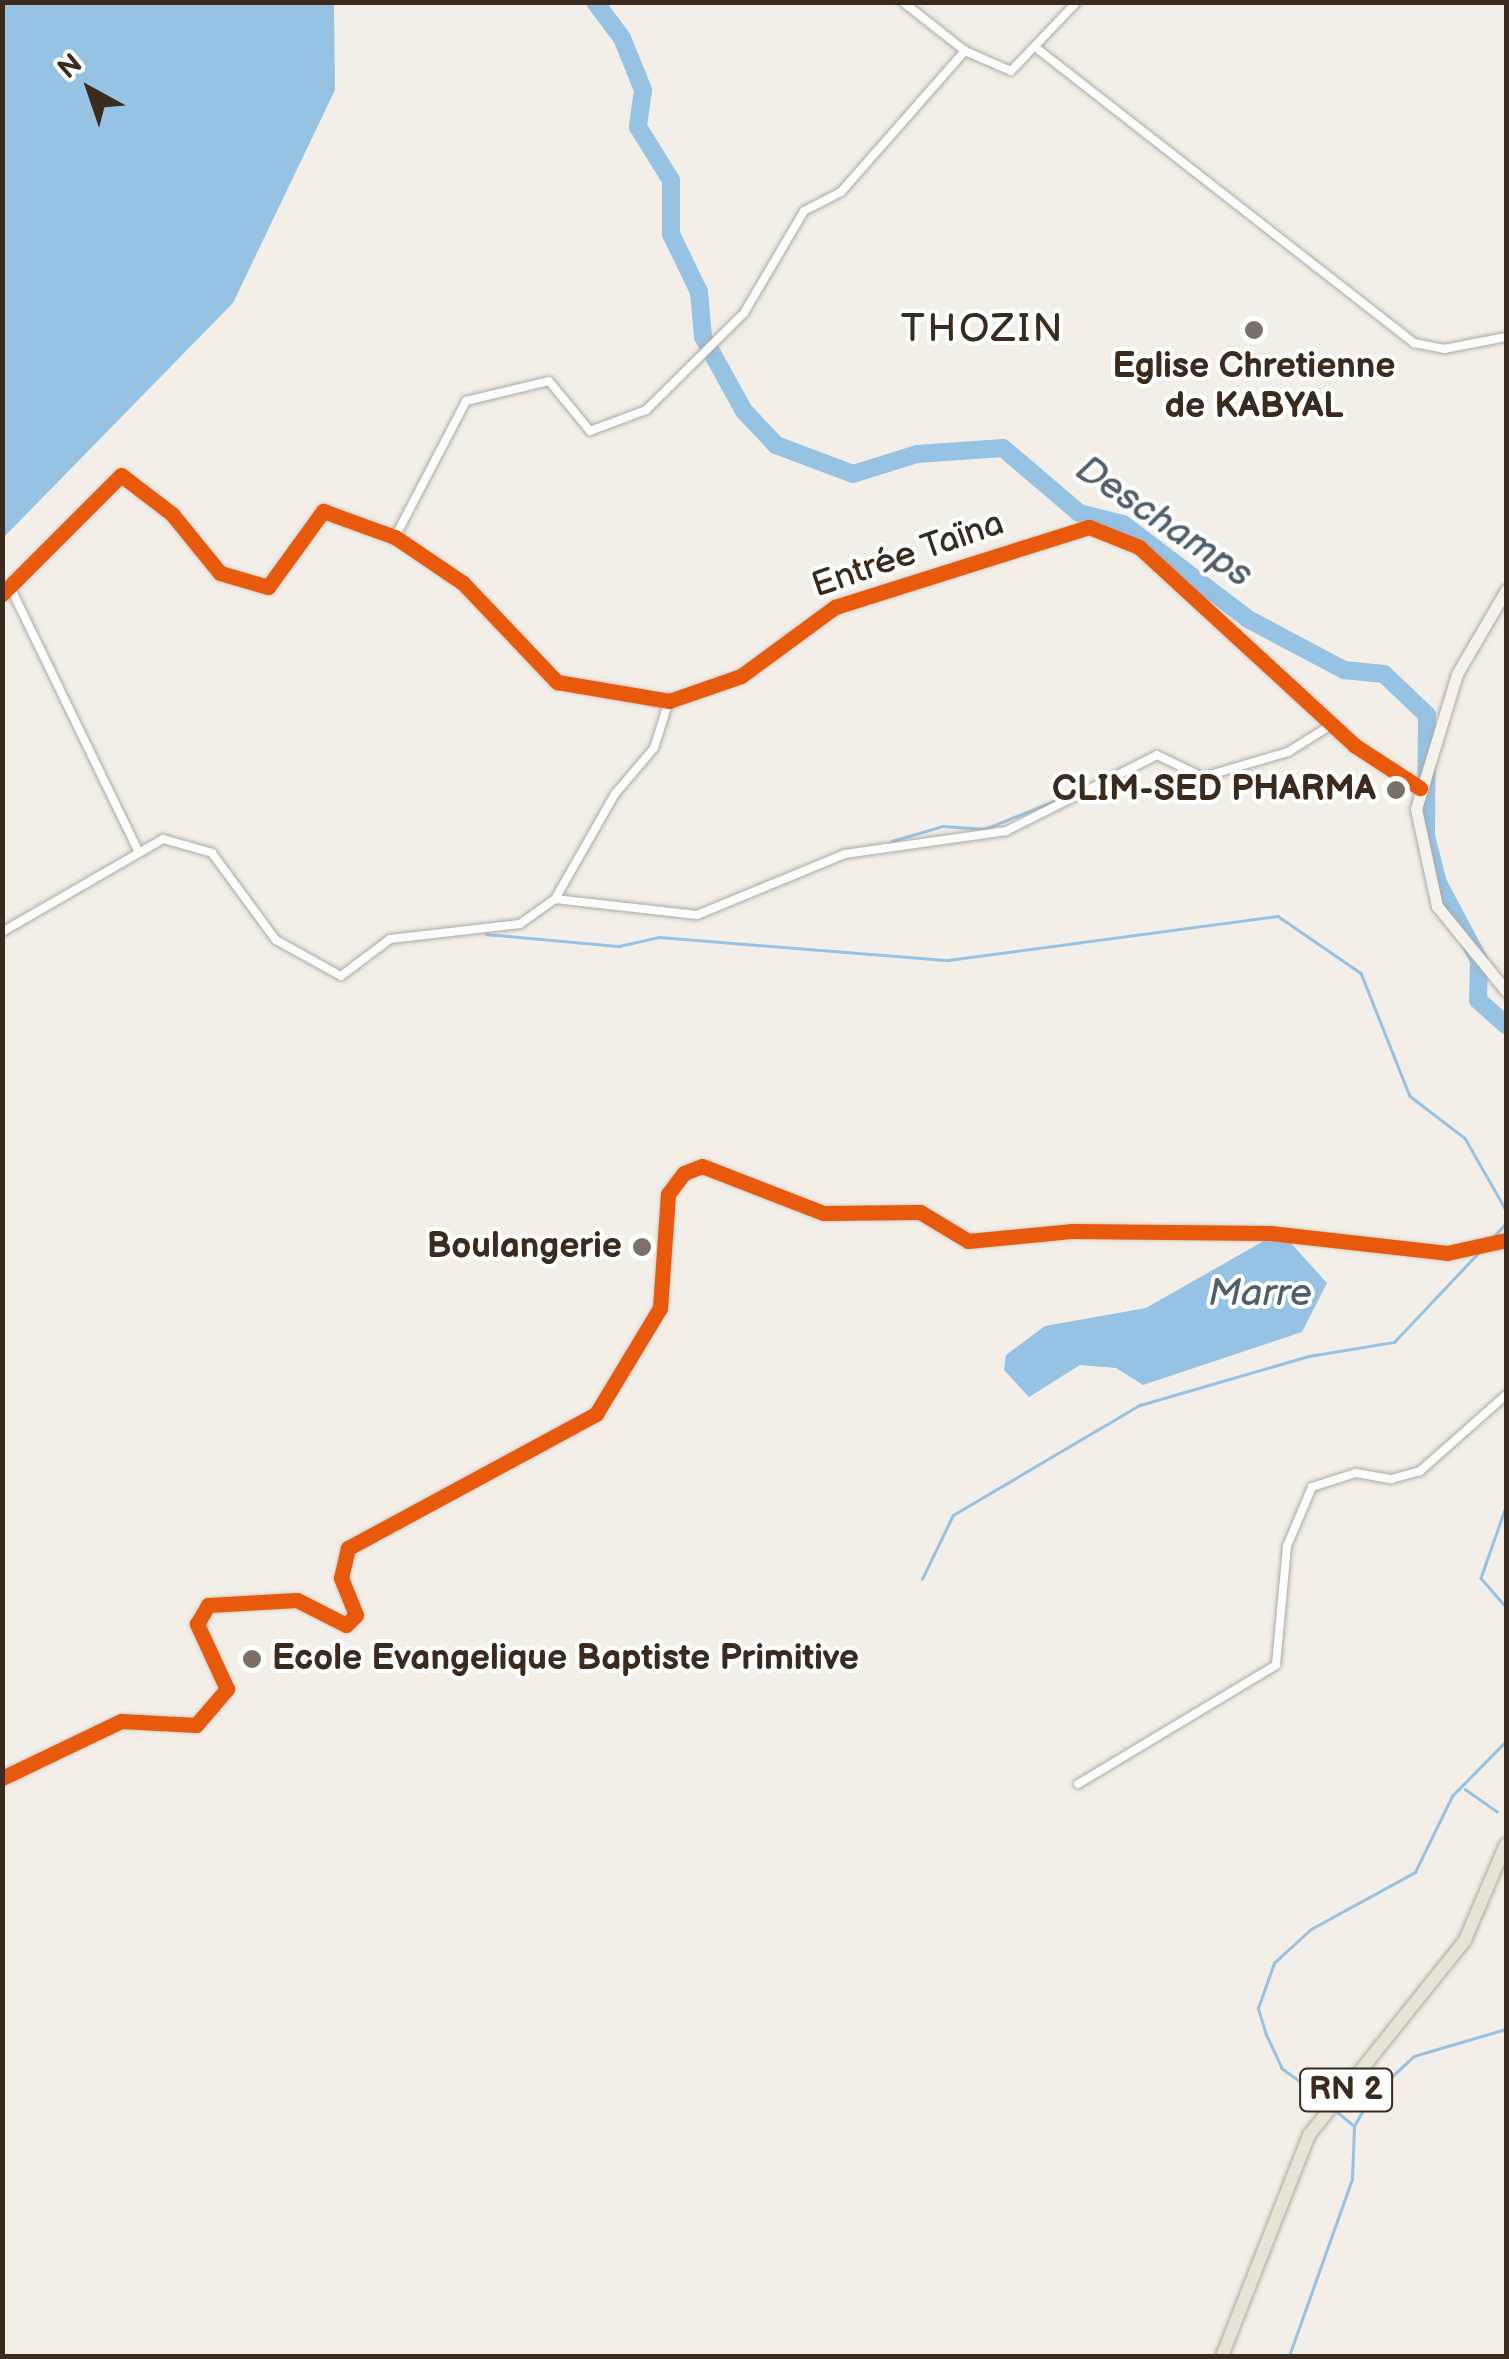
<!DOCTYPE html>
<meta charset="utf-8">
<style>
body{margin:0}
#map{position:relative;width:1509px;height:2359px;overflow:hidden;background:#f4eee8;font-family:"Balsamiq Sans",sans-serif}
div>[style]{position:absolute}
[style*='--x']{left:calc(var(--x)*1px);top:calc(var(--y)*1px);width:calc(var(--w)*1px);rotate:calc(var(--a)*1deg)}
.water>*{inset:0;background:#96c2e4}
.stream>*{height:2.5px;margin:-1.25px;padding:0 1.25px;transform-origin:1.25px;border-radius:1.25px;background:#96c2e4}
.river>*{height:18px;margin:-9px;padding:0 9px;transform-origin:9px;border-radius:9px;background:#96c2e4}
.roads{filter:drop-shadow(0 0 2px #aea9a4) drop-shadow(0 0 2px #aea9a4)}
.street>*{height:8px;margin:-4px;padding:0 4px;transform-origin:4px;border-radius:4px;background:#fdfcfc}
.secondary>*{height:11px;margin:-5.5px;padding:0 5.5px;transform-origin:5.5px;border-radius:5.5px;background:#f4f2ec}
.primary>*{height:12px;margin:-6px;padding:0 6px;transform-origin:6px;border-radius:6px;background:#e7e3d7}
.cycleway>*{height:15px;margin:-7.5px;padding:0 7.5px;transform-origin:7.5px;border-radius:7.5px;background:#e8590c}
.dots>*{width:28px;height:28px;translate:-50% -50%;box-sizing:border-box;border:5px solid #fff;border-radius:50%}
span{translate:-50% -50%;white-space:nowrap;text-align:center;line-height:1.15;-webkit-text-stroke:8px #fff;paint-order:stroke}
.shield-label span{padding:2px 8px;background:#fff;border:2px solid;border-radius:8px;-webkit-text-stroke-width:0}
.shield-label{font-size:32px;color:#3b2a1e;font-weight:700}
.poi-label{font-size:35px;color:#3b2a1e;font-weight:700}
.right{translate:-100% -50%;text-align:right}
.left{translate:0 -50%;text-align:left}
.street-label{font-size:35px;color:#3b2a1e}
.water-label{font-size:38px;color:#4f5f6c;font-style:italic}
.quarter-label{font-size:40px;color:#3b2a1e;letter-spacing:2.5px}
.frame{position:absolute;inset:0;border:5px solid #3b2a1e;pointer-events:none}
.north{position:absolute;left:40px;top:40px;width:100px;height:100px;-webkit-text-stroke:8px #fff;paint-order:stroke;rotate:320deg;font-size:28px;font-weight:700;line-height:40px;text-align:center;color:#3b2a1e}
.north::after{content:'';display:block;margin:auto;width:35px;height:45px;background:#3b2a1e;clip-path:polygon(50% 0,100% 100%,50% 72%,0 100%)}
</style>
<div id="map">
<div class="water">
<div style="clip-path:polygon(3px 2px,334px 3px,335px 90px,233px 303px,3px 538px)"></div>
<div style="clip-path:polygon(1269px 1238px,1288px 1240px,1327px 1283px,1302px 1332px,1143px 1385px,1116px 1368px,1080px 1365px,1029px 1397px,1004px 1370px,1006px 1355px,1045px 1326px,1146px 1308px)"></div>
</div>
<div class="stream">
<div style="--x:892;--y:841;--w:53;--a:-16.4"></div>
<div style="--x:943;--y:826;--w:42;--a:4.1"></div>
<div style="--x:985;--y:829;--w:93;--a:-22.1"></div>
<div style="--x:486;--y:934;--w:134;--a:5.2"></div>
<div style="--x:619;--y:946;--w:41;--a:-12.7"></div>
<div style="--x:659;--y:937;--w:290;--a:4.6"></div>
<div style="--x:948;--y:960;--w:333;--a:-7.6"></div>
<div style="--x:1278;--y:916;--w:101;--a:34.5"></div>
<div style="--x:1361;--y:973;--w:132;--a:68.3"></div>
<div style="--x:1410;--y:1096;--w:69;--a:37.4"></div>
<div style="--x:1465;--y:1138;--w:83;--a:60.3"></div>
<div style="--x:1494;--y:1236;--w:18;--a:-47"></div>
<div style="--x:1506;--y:1507;--w:75;--a:109.4"></div>
<div style="--x:1481;--y:1578;--w:38;--a:49"></div>
<div style="--x:922;--y:1579;--w:71;--a:-64.2"></div>
<div style="--x:953;--y:1515;--w:217;--a:-30.5"></div>
<div style="--x:1140;--y:1405;--w:176;--a:-16.2"></div>
<div style="--x:1309;--y:1356;--w:86;--a:-9.4"></div>
<div style="--x:1394;--y:1342;--w:128;--a:-46.6"></div>
<div style="--x:1465;--y:1789;--w:39;--a:35"></div>
<div style="--x:1328;--y:2102;--w:57;--a:-144.3"></div>
<div style="--x:1282;--y:2069;--w:38;--a:-115"></div>
<div style="--x:1266;--y:2035;--w:28;--a:-107"></div>
<div style="--x:1258;--y:2008;--w:48;--a:-70.4"></div>
<div style="--x:1274;--y:1963;--w:50;--a:-42.6"></div>
<div style="--x:1311;--y:1929;--w:119;--a:-28.7"></div>
<div style="--x:1415;--y:1872;--w:85;--a:-64"></div>
<div style="--x:1452;--y:1796;--w:77;--a:-45.5"></div>
<div style="--x:1336;--y:2111;--w:22;--a:39"></div>
<div style="--x:1289;--y:2356;--w:188;--a:-70.4"></div>
<div style="--x:1352;--y:2179;--w:53;--a:-87.8"></div>
<div style="--x:1354;--y:2126;--w:36;--a:-60"></div>
<div style="--x:1372;--y:2095;--w:57;--a:-42.9"></div>
<div style="--x:1414;--y:2056;--w:96;--a:-16.4"></div>
</div>
<div class="river">
<div style="--x:595;--y:2;--w:45;--a:53.1"></div>
<div style="--x:622;--y:38;--w:56;--a:68"></div>
<div style="--x:643;--y:90;--w:37;--a:98"></div>
<div style="--x:638;--y:127;--w:62;--a:58.1"></div>
<div style="--x:671;--y:180;--w:54;--a:90"></div>
<div style="--x:671;--y:234;--w:64;--a:64.2"></div>
<div style="--x:699;--y:292;--w:45;--a:84.9"></div>
<div style="--x:703;--y:337;--w:85;--a:61"></div>
<div style="--x:744;--y:411;--w:47;--a:46.7"></div>
<div style="--x:776;--y:445;--w:82;--a:20.6"></div>
<div style="--x:853;--y:474;--w:67;--a:-17.4"></div>
<div style="--x:917;--y:454;--w:86;--a:-4"></div>
<div style="--x:1003;--y:448;--w:100;--a:40.5"></div>
<div style="--x:1079;--y:513;--w:45;--a:14"></div>
<div style="--x:1123;--y:524;--w:157;--a:37.2"></div>
<div style="--x:1248;--y:619;--w:109;--a:28"></div>
<div style="--x:1344;--y:670;--w:40;--a:5.7"></div>
<div style="--x:1384;--y:674;--w:59;--a:43.6"></div>
<div style="--x:1427;--y:715;--w:121;--a:90.5"></div>
<div style="--x:1426;--y:836;--w:49;--a:75.7"></div>
<div style="--x:1438;--y:883;--w:87;--a:62"></div>
<div style="--x:1479;--y:960;--w:40;--a:91.4"></div>
<div style="--x:1478;--y:1000;--w:38;--a:42"></div>
</div>
<div class="roads">
<div class="street">
<div style="--x:903;--y:2;--w:79;--a:38.3"></div>
<div style="--x:965;--y:51;--w:50;--a:23.5"></div>
<div style="--x:1011;--y:71;--w:95;--a:-46.3"></div>
<div style="--x:1039;--y:50;--w:476;--a:38"></div>
<div style="--x:1414;--y:343;--w:31;--a:11"></div>
<div style="--x:1444;--y:349;--w:63;--a:-11"></div>
<div style="--x:395;--y:537;--w:153;--a:-62.4"></div>
<div style="--x:466;--y:401;--w:85;--a:-13.5"></div>
<div style="--x:549;--y:381;--w:65;--a:50.6"></div>
<div style="--x:590;--y:431;--w:60;--a:-20.6"></div>
<div style="--x:646;--y:410;--w:138;--a:-44.7"></div>
<div style="--x:744;--y:313;--w:118;--a:-59.5"></div>
<div style="--x:804;--y:211;--w:42;--a:-27.2"></div>
<div style="--x:841;--y:192;--w:188;--a:-48.7"></div>
<div style="--x:11;--y:589;--w:293;--a:64.1"></div>
<div style="--x:555;--y:899;--w:143;--a:6.4"></div>
<div style="--x:697;--y:915;--w:160;--a:-22.4"></div>
<div style="--x:845;--y:854;--w:163;--a:-8.1"></div>
<div style="--x:1006;--y:831;--w:169;--a:-26.7"></div>
<div style="--x:1157;--y:755;--w:51;--a:25.6"></div>
<div style="--x:1203;--y:777;--w:89;--a:-16.4"></div>
<div style="--x:1288;--y:752;--w:51;--a:-32.1"></div>
<div style="--x:2;--y:932;--w:186;--a:-30"></div>
<div style="--x:163;--y:839;--w:51;--a:15.9"></div>
<div style="--x:212;--y:853;--w:108;--a:53.7"></div>
<div style="--x:276;--y:940;--w:74;--a:29"></div>
<div style="--x:341;--y:976;--w:61;--a:-37.1"></div>
<div style="--x:390;--y:939;--w:131;--a:-6.6"></div>
<div style="--x:520;--y:924;--w:43;--a:-35.5"></div>
<div style="--x:555;--y:899;--w:121;--a:-60.3"></div>
<div style="--x:615;--y:794;--w:60;--a:-49.7"></div>
<div style="--x:654;--y:748;--w:49;--a:-72.3"></div>
<div style="--x:1078;--y:1784;--w:231;--a:-31"></div>
<div style="--x:1276;--y:1665;--w:120;--a:-84.7"></div>
<div style="--x:1287;--y:1546;--w:64;--a:-67"></div>
<div style="--x:1312;--y:1487;--w:46;--a:-17.7"></div>
<div style="--x:1356;--y:1473;--w:36;--a:10"></div>
<div style="--x:1391;--y:1479;--w:30;--a:-15"></div>
<div style="--x:1420;--y:1471;--w:115;--a:-41.5"></div>
</div>
<div class="secondary">
<div style="--x:1506;--y:590;--w:97;--a:120.3"></div>
<div style="--x:1457;--y:674;--w:141;--a:106.9"></div>
<div style="--x:1416;--y:809;--w:99;--a:77.8"></div>
<div style="--x:1437;--y:906;--w:109;--a:50.9"></div>
<div style="--x:2;--y:594;--w:168;--a:-45"></div>
<div style="--x:121;--y:475;--w:64;--a:37.4"></div>
<div style="--x:172;--y:514;--w:76;--a:50.9"></div>
<div style="--x:220;--y:573;--w:50;--a:16.3"></div>
<div style="--x:268;--y:587;--w:94;--a:-54.1"></div>
<div style="--x:323;--y:511;--w:77;--a:19.9"></div>
<div style="--x:395;--y:537;--w:82;--a:34.1"></div>
<div style="--x:463;--y:583;--w:137;--a:46.5"></div>
<div style="--x:557;--y:682;--w:114;--a:9.6"></div>
<div style="--x:669;--y:701;--w:76;--a:-19.1"></div>
<div style="--x:741;--y:676;--w:117;--a:-36.3"></div>
<div style="--x:835;--y:607;--w:266;--a:-17.5"></div>
<div style="--x:1089;--y:527;--w:54;--a:21.8"></div>
<div style="--x:1139;--y:547;--w:292;--a:42.6"></div>
<div style="--x:1354;--y:745;--w:79;--a:33.1"></div>
<div style="--x:2;--y:1778;--w:132;--a:-25.6"></div>
<div style="--x:121;--y:1721;--w:75;--a:3.1"></div>
<div style="--x:196;--y:1725;--w:48;--a:-49.3"></div>
<div style="--x:227;--y:1689;--w:72;--a:-114.8"></div>
<div style="--x:197;--y:1624;--w:22;--a:-60"></div>
<div style="--x:208;--y:1605;--w:89;--a:-3.2"></div>
<div style="--x:297;--y:1600;--w:55;--a:27"></div>
<div style="--x:346;--y:1625;--w:14;--a:-45"></div>
<div style="--x:356;--y:1615;--w:40;--a:-112"></div>
<div style="--x:341;--y:1578;--w:31;--a:-77"></div>
<div style="--x:348;--y:1548;--w:282;--a:-28.4"></div>
<div style="--x:596;--y:1414;--w:124;--a:-58.9"></div>
<div style="--x:660;--y:1308;--w:114;--a:-86"></div>
<div style="--x:668;--y:1194;--w:26;--a:-53"></div>
<div style="--x:684;--y:1173;--w:19;--a:-21"></div>
<div style="--x:702;--y:1166;--w:130;--a:21.2"></div>
<div style="--x:823;--y:1213;--w:97;--a:-0.6"></div>
<div style="--x:920;--y:1212;--w:56;--a:31.1"></div>
<div style="--x:968;--y:1241;--w:103;--a:-5.5"></div>
<div style="--x:1071;--y:1231;--w:199;--a:0.6"></div>
<div style="--x:1270;--y:1233;--w:178;--a:6.4"></div>
<div style="--x:1447;--y:1253;--w:60;--a:-12.4"></div>
</div>
<div class="primary">
<div style="--x:1222;--y:2356;--w:238;--a:-68.5"></div>
<div style="--x:1309;--y:2135;--w:250;--a:-51.3"></div>
<div style="--x:1465;--y:1940;--w:104;--a:-66.9"></div>
</div>
</div>
<div class="cycleway">
<div style="--x:2;--y:594;--w:168;--a:-45"></div>
<div style="--x:121;--y:475;--w:64;--a:37.4"></div>
<div style="--x:172;--y:514;--w:76;--a:50.9"></div>
<div style="--x:220;--y:573;--w:50;--a:16.3"></div>
<div style="--x:268;--y:587;--w:94;--a:-54.1"></div>
<div style="--x:323;--y:511;--w:77;--a:19.9"></div>
<div style="--x:395;--y:537;--w:82;--a:34.1"></div>
<div style="--x:463;--y:583;--w:137;--a:46.5"></div>
<div style="--x:557;--y:682;--w:114;--a:9.6"></div>
<div style="--x:669;--y:701;--w:76;--a:-19.1"></div>
<div style="--x:741;--y:676;--w:117;--a:-36.3"></div>
<div style="--x:835;--y:607;--w:266;--a:-17.5"></div>
<div style="--x:1089;--y:527;--w:54;--a:21.8"></div>
<div style="--x:1139;--y:547;--w:292;--a:42.6"></div>
<div style="--x:1354;--y:745;--w:79;--a:33.1"></div>
<div style="--x:2;--y:1778;--w:132;--a:-25.6"></div>
<div style="--x:121;--y:1721;--w:75;--a:3.1"></div>
<div style="--x:196;--y:1725;--w:48;--a:-49.3"></div>
<div style="--x:227;--y:1689;--w:72;--a:-114.8"></div>
<div style="--x:197;--y:1624;--w:22;--a:-60"></div>
<div style="--x:208;--y:1605;--w:89;--a:-3.2"></div>
<div style="--x:297;--y:1600;--w:55;--a:27"></div>
<div style="--x:346;--y:1625;--w:14;--a:-45"></div>
<div style="--x:356;--y:1615;--w:40;--a:-112"></div>
<div style="--x:341;--y:1578;--w:31;--a:-77"></div>
<div style="--x:348;--y:1548;--w:282;--a:-28.4"></div>
<div style="--x:596;--y:1414;--w:124;--a:-58.9"></div>
<div style="--x:660;--y:1308;--w:114;--a:-86"></div>
<div style="--x:668;--y:1194;--w:26;--a:-53"></div>
<div style="--x:684;--y:1173;--w:19;--a:-21"></div>
<div style="--x:702;--y:1166;--w:130;--a:21.2"></div>
<div style="--x:823;--y:1213;--w:97;--a:-0.6"></div>
<div style="--x:920;--y:1212;--w:56;--a:31.1"></div>
<div style="--x:968;--y:1241;--w:103;--a:-5.5"></div>
<div style="--x:1071;--y:1231;--w:199;--a:0.6"></div>
<div style="--x:1270;--y:1233;--w:178;--a:6.4"></div>
<div style="--x:1447;--y:1253;--w:60;--a:-12.4"></div>
</div>
<div class="dots">
<div style="left:1254px;top:330px;background:#7c6f65"></div>
<div style="left:1396px;top:790px;background:#7c6f65"></div>
<div style="left:642px;top:1247px;background:#7c6f65"></div>
<div style="left:252px;top:1659px;background:#7c6f65"></div>
</div>
<div class="shield-label">
<span style="left:1346px;top:2090px">RN 2</span>
</div>
<div class="poi-label">
<span style="left:1254px;top:387px">Eglise Chretienne<br>de KABYAL</span>
<span class="right" style="left:1376px;top:790px">CLIM-SED PHARMA</span>
<span class="right" style="left:622px;top:1247px">Boulangerie</span>
<span class="left" style="left:272px;top:1659px">Ecole Evangelique Baptiste Primitive</span>
</div>
<div class="street-label">
<span style="left:908px;top:555px;rotate:-19deg">Entrée Taïna</span>
</div>
<div class="water-label">
<span style="left:1164px;top:522px;rotate:34deg">Deschamps</span>
<span style="left:1260px;top:1294px">Marre</span>
</div>
<div class="quarter-label">
<span style="left:983px;top:329px">THOZIN</span>
</div>
<div class="frame"></div>
<div class="north">N</div>
</div>
